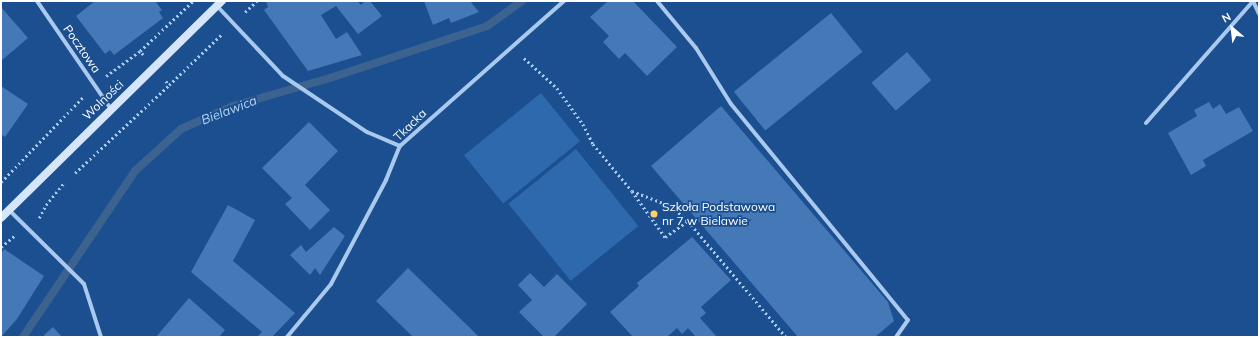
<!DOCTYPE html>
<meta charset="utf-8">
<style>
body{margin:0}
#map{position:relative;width:1260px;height:338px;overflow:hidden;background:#1b4f8f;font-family:Mulish,sans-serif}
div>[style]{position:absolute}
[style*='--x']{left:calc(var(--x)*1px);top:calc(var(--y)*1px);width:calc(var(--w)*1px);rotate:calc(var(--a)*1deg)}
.green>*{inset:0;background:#2e69ad;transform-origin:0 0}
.stream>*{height:8px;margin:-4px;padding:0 4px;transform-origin:4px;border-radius:4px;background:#3c6290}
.building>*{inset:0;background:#4478b7;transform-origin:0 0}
.path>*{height:2.5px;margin-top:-1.25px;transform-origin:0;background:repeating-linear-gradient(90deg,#a9c9ee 0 2px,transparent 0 5px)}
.street>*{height:4px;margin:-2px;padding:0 2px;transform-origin:2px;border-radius:2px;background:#a9c9ee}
.secondary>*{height:8px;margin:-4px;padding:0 4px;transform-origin:4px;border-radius:4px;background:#d6e6fa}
.dots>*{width:11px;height:11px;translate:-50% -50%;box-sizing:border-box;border:2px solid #1b4f8f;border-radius:50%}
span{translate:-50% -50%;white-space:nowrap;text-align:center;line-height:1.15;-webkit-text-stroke:3.5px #1b4f8f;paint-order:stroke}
.street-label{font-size:12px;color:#fff}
.poi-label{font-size:12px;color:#fff}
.left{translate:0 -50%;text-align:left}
.water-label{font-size:13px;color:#b5d3f5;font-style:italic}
.frame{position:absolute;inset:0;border:2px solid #fff;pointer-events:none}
.north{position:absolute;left:1212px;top:8px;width:40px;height:40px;-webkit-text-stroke:3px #1b4f8f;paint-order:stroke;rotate:332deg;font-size:11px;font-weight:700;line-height:16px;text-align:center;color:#fff}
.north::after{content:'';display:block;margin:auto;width:14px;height:18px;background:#fff;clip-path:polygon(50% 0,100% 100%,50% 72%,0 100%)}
</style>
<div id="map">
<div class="green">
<div style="left:541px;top:93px;width:62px;height:99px;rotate:51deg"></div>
<div style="left:576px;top:149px;width:99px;height:87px;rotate:51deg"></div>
</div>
<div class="stream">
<div style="--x:23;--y:337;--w:200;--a:-56"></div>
<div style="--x:135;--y:171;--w:62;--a:-42.4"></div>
<div style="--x:181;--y:129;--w:57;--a:-23.9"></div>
<div style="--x:233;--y:106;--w:101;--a:-16.1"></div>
<div style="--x:330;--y:78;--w:165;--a:-18.3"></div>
<div style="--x:487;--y:26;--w:43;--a:-35.5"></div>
</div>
<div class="building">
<div style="clip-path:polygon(95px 1px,155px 1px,162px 10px,159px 12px,163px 18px,114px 55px,110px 50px,105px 54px,76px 16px)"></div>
<div style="clip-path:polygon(266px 1px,357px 1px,361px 5px,365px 1px,370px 1px,382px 16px,358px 34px,336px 6px,321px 15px,336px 39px,347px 32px,362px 55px,308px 71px,264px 10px,268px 7px)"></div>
<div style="clip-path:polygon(424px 1px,470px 1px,479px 12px,451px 23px,449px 18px,433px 25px)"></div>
<div style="clip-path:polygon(608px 1px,633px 1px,677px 47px,647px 76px,625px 53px,619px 59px,603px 42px,609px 36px,590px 17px)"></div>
<div style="clip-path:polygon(1px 7px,28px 38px,1px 61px)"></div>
<div style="left:831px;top:13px;width:50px;height:125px;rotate:51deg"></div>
<div style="left:907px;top:52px;width:37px;height:47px;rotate:49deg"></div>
<div style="clip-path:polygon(1px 86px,28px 104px,5px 137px,1px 134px)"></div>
<div style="clip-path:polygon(1209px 102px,1213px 109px,1220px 104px,1226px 114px,1239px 107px,1253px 131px,1203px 160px,1206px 166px,1191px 175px,1168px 133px,1197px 116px,1194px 110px)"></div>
<div style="clip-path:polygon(721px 106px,888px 302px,894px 321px,875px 337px,798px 337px,651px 166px)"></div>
<div style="clip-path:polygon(309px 122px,338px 151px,305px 185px,330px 210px,310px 230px,285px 204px,292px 198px,262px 168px)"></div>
<div style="clip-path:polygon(228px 205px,255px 220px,233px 261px,295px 313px,272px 337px,257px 337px,262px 332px,191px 272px)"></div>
<div style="clip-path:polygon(334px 227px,345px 236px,320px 275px,315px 268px,310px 275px,290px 255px,301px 245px,306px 252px)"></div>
<div style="clip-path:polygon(692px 237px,731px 280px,701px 307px,706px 313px,700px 318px,717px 337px,696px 337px,688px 328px,682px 334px,677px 328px,667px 337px,633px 337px,610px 312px,639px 286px,637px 283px)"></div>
<div style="clip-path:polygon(4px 249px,44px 276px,17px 319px,1px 337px,1px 254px)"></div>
<div style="clip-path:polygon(408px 268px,468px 326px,479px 337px,413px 337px,376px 301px)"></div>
<div style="clip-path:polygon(530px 273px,544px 287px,557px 274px,587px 304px,554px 337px,544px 337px,519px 312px,532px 300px,518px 285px)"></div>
<div style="clip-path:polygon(189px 298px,225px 330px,219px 337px,156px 337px)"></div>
<div style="clip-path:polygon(53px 327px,62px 337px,45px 337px,44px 335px)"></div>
</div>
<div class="path">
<div style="--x:245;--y:12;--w:16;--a:-43"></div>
<div style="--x:143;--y:55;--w:5;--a:-127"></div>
<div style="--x:140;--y:51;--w:73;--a:-43.3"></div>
<div style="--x:524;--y:58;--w:45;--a:42.3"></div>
<div style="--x:557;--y:88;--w:44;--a:54.2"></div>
<div style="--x:583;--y:124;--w:22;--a:63"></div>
<div style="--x:593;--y:144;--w:61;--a:50.3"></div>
<div style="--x:632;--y:191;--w:57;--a:54.3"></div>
<div style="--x:665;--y:237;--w:28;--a:-35"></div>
<div style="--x:688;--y:221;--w:152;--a:49.8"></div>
<div style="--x:106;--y:76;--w:42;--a:-36.3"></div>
<div style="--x:166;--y:81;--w:5;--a:53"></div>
<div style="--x:169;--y:85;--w:74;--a:-43.9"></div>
<div style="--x:75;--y:173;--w:129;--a:-43.1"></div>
<div style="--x:1;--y:182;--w:118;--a:-46"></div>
<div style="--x:632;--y:191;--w:42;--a:21"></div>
<div style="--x:671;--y:206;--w:23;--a:41"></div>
<div style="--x:39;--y:218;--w:15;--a:-62"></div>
<div style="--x:46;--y:205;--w:28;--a:-51"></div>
<div style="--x:1;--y:247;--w:17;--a:-40"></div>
</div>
<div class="street">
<div style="--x:37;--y:1;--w:131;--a:55.6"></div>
<div style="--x:657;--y:1;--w:61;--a:50.3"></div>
<div style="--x:696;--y:48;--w:66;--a:58"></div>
<div style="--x:731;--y:104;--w:279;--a:50.7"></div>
<div style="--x:908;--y:320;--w:21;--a:125"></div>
<div style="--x:1253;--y:1;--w:14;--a:65"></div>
<div style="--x:217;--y:6;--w:96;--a:46.7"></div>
<div style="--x:283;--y:76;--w:101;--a:33.7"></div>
<div style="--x:367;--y:132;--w:36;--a:23"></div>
<div style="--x:1146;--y:123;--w:162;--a:-48.7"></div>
<div style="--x:9;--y:210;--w:105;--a:44.6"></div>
<div style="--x:84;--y:284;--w:56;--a:72.2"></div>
<div style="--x:287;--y:337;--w:69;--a:-50.3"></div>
<div style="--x:331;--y:284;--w:118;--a:-62.1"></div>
<div style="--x:386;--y:180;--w:37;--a:-68"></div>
<div style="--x:400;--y:146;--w:219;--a:-41.5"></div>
</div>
<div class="secondary">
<div style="--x:1;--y:218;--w:310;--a:-44.5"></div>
</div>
<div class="dots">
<div style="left:654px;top:214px;background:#ffd166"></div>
</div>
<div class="street-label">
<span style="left:82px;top:49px;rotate:55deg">Pocztowa</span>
<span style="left:103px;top:100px;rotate:-44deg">Wolności</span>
<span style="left:410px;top:125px;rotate:-44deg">Tkacka</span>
</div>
<div class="poi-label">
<span class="left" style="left:662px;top:214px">Szkoła Podstawowa<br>nr 7 w Bielawie</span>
</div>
<div class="water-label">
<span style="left:229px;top:110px;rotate:-21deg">Bielawica</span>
</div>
<div class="frame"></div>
<div class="north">N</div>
</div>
